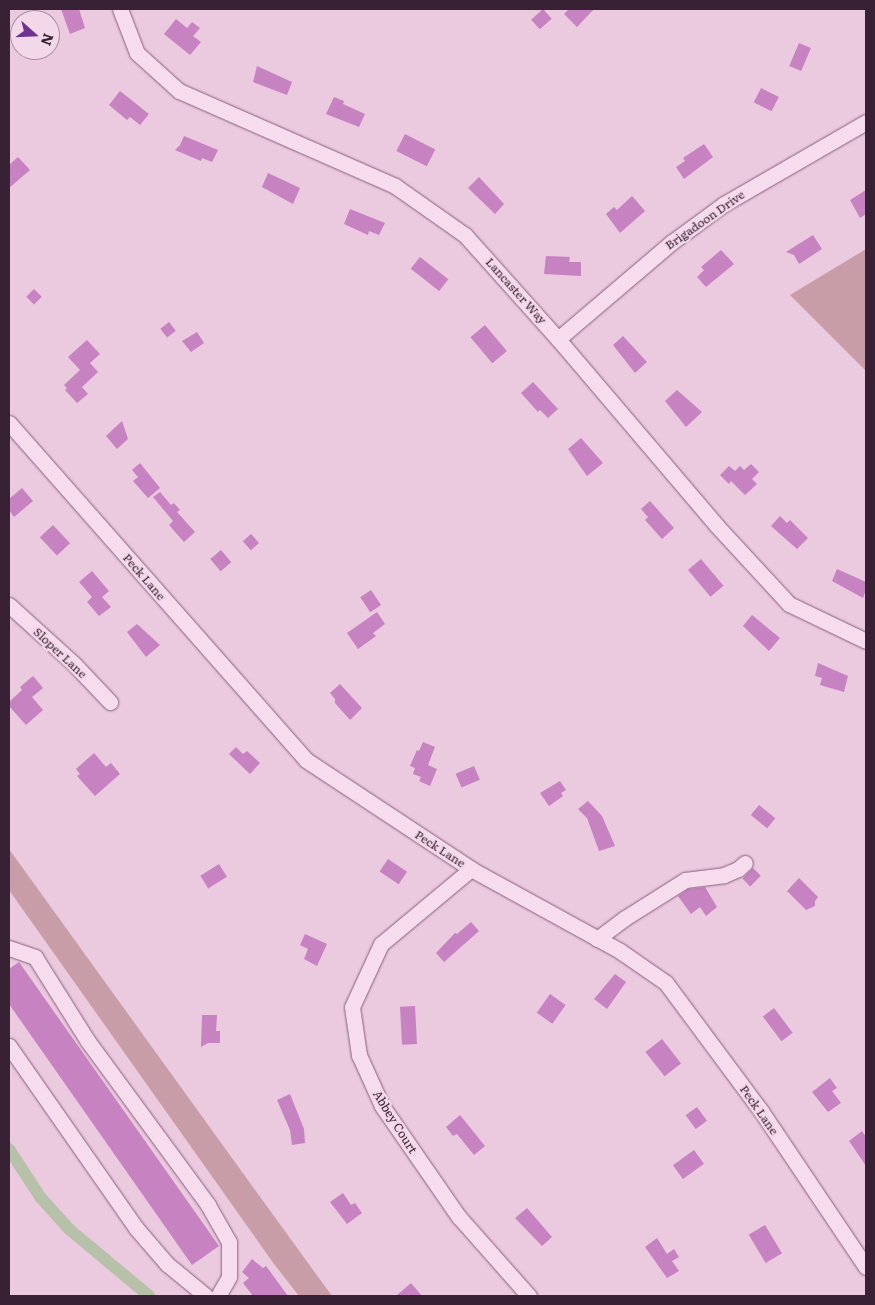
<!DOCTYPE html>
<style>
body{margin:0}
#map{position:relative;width:875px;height:1305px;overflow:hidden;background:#ebc9df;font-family:Literata,serif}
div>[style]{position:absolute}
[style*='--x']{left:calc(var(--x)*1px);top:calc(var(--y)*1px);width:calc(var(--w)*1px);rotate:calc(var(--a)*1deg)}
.green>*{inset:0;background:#c99da7}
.canal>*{height:12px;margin:-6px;padding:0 6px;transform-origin:6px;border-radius:6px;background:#b7c0a9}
.building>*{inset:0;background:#c682c1;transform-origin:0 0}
.roads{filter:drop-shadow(0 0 1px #865f7e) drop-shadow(0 0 1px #865f7e)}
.minor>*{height:15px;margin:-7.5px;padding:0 7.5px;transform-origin:7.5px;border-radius:7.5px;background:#f6dced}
span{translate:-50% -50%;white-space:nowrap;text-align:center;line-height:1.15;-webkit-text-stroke:4.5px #f3d8e9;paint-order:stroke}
.street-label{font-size:12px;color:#382134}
.frame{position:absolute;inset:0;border:10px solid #382134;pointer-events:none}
.north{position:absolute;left:10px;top:10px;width:50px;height:50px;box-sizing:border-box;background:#f3d8e9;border:1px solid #a88fa1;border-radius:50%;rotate:110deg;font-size:14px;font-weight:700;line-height:20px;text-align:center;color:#382134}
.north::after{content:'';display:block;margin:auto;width:18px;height:22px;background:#703490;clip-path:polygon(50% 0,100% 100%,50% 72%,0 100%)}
</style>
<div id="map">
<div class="green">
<div style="clip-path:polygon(866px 249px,866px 371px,790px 295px)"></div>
<div style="clip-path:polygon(9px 849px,250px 1183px,332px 1296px,299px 1296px,274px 1264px,9px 890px)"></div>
</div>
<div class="canal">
<div style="--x:9;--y:1149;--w:59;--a:56.9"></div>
<div style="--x:41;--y:1198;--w:42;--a:47.9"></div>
<div style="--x:69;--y:1229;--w:104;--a:39.9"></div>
</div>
<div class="building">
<div style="clip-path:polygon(61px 9px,79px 9px,85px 28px,70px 34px)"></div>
<div style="left:543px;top:9px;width:13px;height:16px;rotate:48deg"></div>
<div style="clip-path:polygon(569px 9px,594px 9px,577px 27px,564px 14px)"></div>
<div style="clip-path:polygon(176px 19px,187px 28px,192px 22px,200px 28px,193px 36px,201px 42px,190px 55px,164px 34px)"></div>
<div style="left:799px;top:43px;width:13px;height:25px;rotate:23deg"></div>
<div style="clip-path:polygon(257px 66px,292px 82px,287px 95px,253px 82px)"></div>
<div style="left:761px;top:88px;width:20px;height:16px;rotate:27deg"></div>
<div style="clip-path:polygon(120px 91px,149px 114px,140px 125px,130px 117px,127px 120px,109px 105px)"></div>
<div style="clip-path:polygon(334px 97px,344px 101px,343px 104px,365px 114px,359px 127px,326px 114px)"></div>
<div style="left:405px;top:134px;width:34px;height:19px;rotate:27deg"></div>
<div style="clip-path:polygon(184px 136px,218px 150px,212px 162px,202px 158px,201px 161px,175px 150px,180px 145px)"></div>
<div style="clip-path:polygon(704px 144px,713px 157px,684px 179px,676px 167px,685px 161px,683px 158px)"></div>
<div style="clip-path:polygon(18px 157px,30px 170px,9px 188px,9px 165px)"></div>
<div style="clip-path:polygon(268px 173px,300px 188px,293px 204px,262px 187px)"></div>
<div style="clip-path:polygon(479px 177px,504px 204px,495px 214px,468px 188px)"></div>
<div style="clip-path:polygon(866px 190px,866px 214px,860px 218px,850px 200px)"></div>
<div style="clip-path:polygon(632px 196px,645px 211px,620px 233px,606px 214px,614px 207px,617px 210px)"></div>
<div style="clip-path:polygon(350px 209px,385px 223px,379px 235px,369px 231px,368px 235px,344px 224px)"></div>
<div style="clip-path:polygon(813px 235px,822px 249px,799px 264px,794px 255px,786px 252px)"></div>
<div style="clip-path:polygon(721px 250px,734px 264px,706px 287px,697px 277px,704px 270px,701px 267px)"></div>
<div style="clip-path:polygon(546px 256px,570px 257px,569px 262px,581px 262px,581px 276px,544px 274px)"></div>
<div style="left:420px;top:257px;width:36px;height:15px;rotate:38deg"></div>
<div style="left:34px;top:289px;width:11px;height:11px;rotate:45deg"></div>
<div style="left:169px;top:322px;width:11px;height:11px;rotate:52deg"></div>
<div style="left:485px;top:325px;width:34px;height:19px;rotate:50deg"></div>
<div style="clip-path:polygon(197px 332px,204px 343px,191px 352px,182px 341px)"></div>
<div style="clip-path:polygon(623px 336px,647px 362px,635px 373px,613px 345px)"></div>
<div style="clip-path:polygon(87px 340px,100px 354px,90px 363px,98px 372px,82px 387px,88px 394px,77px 403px,65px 390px,67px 388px,64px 385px,80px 370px,68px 357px)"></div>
<div style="clip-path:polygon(533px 382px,558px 409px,548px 418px,540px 410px,538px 412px,521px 393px)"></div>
<div style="clip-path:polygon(677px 390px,702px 412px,686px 427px,665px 401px)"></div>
<div style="clip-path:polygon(122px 421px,128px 439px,117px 449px,106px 436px)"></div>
<div style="clip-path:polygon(581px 438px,603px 463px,587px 476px,568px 449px)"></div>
<div style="clip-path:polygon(140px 463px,160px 488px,148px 498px,133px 481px,138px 477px,132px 470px)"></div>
<div style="clip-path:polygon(751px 464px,759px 472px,752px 479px,757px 484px,745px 495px,731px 481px,729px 484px,720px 475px,729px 466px,735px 471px,740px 466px,744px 470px)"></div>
<div style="clip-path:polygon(22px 488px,33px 501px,14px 517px,9px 510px,9px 499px)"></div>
<div style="clip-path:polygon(160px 492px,171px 505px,174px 503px,180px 510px,177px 512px,195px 532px,184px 542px,169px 525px,173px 521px,153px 497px)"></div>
<div style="clip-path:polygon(650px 501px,674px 528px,662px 539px,645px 520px,648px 517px,641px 509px)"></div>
<div style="clip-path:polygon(780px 516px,787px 523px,790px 520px,808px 538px,797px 549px,771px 526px)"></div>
<div style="left:53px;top:525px;width:25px;height:18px;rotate:47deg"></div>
<div style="left:251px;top:534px;width:12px;height:11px;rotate:48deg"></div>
<div style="left:221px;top:550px;width:16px;height:14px;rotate:50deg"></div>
<div style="left:701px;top:559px;width:35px;height:17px;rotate:50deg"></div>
<div style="clip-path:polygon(837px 569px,866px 582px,866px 590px,863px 598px,832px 581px)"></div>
<div style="clip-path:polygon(92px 571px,109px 591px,102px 597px,111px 607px,99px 616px,87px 602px,92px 597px,79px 582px)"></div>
<div style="left:371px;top:590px;width:18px;height:13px;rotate:56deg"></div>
<div style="clip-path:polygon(377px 612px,385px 624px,373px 633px,376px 636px,358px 649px,347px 633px)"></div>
<div style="clip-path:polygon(752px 615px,780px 638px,769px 651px,743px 626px)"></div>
<div style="clip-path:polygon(137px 624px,160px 645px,146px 657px,127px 632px)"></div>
<div style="clip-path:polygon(818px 663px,848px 676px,844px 692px,820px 685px,822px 678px,815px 676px)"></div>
<div style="clip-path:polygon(33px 676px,43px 688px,32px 697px,43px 710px,26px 725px,9px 706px,9px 702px,22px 690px,20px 687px)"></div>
<div style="clip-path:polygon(340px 684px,362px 708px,350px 720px,335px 703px,335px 699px,330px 693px)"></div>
<div style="clip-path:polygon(423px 742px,435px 747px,428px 765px,437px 769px,430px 786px,419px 781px,421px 777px,413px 774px,415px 768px,410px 766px,417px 750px,419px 751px)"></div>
<div style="clip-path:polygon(236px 747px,243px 754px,247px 751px,260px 763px,250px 774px,229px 754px)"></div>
<div style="clip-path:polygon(94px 753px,106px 767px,111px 763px,120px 774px,95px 796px,77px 776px,80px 774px,76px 769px)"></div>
<div style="left:474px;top:766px;width:15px;height:20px;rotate:67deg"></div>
<div style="clip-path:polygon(560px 781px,566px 790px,561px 793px,563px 796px,549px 806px,540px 793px)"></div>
<div style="clip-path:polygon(588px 801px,602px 816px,615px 846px,599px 851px,587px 818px,578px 809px)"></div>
<div style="left:759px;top:805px;width:21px;height:13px;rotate:39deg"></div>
<div style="left:388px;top:859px;width:23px;height:15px;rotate:34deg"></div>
<div style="left:219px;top:864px;width:15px;height:22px;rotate:58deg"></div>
<div style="left:753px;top:868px;width:11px;height:15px;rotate:45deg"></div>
<div style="clip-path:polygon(799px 878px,818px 897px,815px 901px,815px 906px,806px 910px,787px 891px)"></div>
<div style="clip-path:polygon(705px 887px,717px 907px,706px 916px,700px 907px,691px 914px,678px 896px,688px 889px)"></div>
<div style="clip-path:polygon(471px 922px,479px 931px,444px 962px,436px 953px,455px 933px,457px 934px)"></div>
<div style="clip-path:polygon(305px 934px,327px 944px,317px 966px,304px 959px,308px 949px,300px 945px)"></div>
<div style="clip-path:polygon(19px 962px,219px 1246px,192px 1265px,9px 1004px,9px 969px)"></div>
<div style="clip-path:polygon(615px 974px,626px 982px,607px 1009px,594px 999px)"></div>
<div style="left:550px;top:994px;width:19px;height:23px;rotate:35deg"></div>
<div style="left:415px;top:1006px;width:38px;height:15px;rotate:87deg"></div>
<div style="left:774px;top:1008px;width:31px;height:14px;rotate:53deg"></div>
<div style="clip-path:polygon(202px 1015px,217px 1015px,216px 1031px,220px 1031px,220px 1043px,208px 1043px,201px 1047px)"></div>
<div style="left:662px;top:1039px;width:31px;height:21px;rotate:52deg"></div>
<div style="clip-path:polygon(830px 1078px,837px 1088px,832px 1091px,841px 1103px,828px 1112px,812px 1092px)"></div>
<div style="clip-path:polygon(290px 1094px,304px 1129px,305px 1143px,292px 1145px,290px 1130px,277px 1100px)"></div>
<div style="left:697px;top:1107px;width:17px;height:14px;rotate:54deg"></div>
<div style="clip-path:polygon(460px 1115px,485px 1146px,474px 1155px,457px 1134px,453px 1136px,446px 1127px)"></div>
<div style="clip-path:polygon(862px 1131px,866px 1137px,866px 1166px,849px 1141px)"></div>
<div style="left:694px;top:1150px;width:17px;height:26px;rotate:54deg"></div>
<div style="clip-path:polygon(343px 1193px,351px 1205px,355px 1203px,362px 1213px,347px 1224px,330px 1202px)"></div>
<div style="clip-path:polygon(527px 1208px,552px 1237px,542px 1246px,515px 1218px)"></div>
<div style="left:765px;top:1225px;width:33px;height:19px;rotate:59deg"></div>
<div style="clip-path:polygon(657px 1238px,667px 1254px,674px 1249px,679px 1257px,672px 1261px,679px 1271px,667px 1278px,645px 1247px)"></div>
<div style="clip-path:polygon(252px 1259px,263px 1268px,266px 1266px,288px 1296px,253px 1296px,243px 1283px,249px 1278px,242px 1272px)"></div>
<div style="clip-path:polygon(411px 1283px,422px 1296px,396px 1296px)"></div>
</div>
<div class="roads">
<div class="minor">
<div style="--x:120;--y:9;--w:47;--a:68.9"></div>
<div style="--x:137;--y:53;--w:57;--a:42.1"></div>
<div style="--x:179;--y:91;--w:236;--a:23.7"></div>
<div style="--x:395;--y:186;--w:85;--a:35"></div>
<div style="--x:465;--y:235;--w:140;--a:48.2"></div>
<div style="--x:558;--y:339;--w:245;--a:49.6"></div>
<div style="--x:717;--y:526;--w:106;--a:47.3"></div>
<div style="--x:789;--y:604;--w:85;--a:25.7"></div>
<div style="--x:558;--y:339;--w:150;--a:-40.4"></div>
<div style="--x:672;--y:242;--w:64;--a:-36.2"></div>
<div style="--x:724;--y:204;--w:164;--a:-30"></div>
<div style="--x:9;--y:423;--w:449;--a:48.6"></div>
<div style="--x:306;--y:760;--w:198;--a:33.4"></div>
<div style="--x:471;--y:869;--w:170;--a:28.8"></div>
<div style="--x:620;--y:951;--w:56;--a:34.8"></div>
<div style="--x:666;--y:983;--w:159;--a:53.4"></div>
<div style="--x:761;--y:1111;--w:188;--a:56.1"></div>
<div style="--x:9;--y:605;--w:86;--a:42.2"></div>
<div style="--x:73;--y:663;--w:54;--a:46.5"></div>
<div style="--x:471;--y:869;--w:117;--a:140.2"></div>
<div style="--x:381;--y:944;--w:69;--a:114.7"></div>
<div style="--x:352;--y:1007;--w:49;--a:81.7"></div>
<div style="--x:359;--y:1055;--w:56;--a:65.7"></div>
<div style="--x:382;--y:1106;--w:135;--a:55.3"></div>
<div style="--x:459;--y:1217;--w:106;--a:48.5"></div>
<div style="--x:597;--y:939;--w:35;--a:-37"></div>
<div style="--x:625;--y:918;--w:71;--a:-32.3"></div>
<div style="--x:685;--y:880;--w:39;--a:-7"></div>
<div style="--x:724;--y:875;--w:15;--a:-23"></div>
<div style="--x:738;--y:869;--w:9;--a:-41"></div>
<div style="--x:9;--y:948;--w:28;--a:19"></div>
<div style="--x:35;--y:957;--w:98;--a:57.9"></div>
<div style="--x:87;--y:1040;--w:205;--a:53.7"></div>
<div style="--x:208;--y:1205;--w:43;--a:60.4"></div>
<div style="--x:229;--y:1242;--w:35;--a:90"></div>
<div style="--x:229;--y:1277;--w:22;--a:120"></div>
<div style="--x:9;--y:1046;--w:222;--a:55.1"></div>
<div style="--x:136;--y:1228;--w:48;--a:49.3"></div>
<div style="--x:167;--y:1264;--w:50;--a:39.4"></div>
</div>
</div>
<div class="street-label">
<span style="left:705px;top:220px;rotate:-35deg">Brigadoon Drive</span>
<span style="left:516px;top:291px;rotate:48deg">Lancaster Way</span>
<span style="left:144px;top:577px;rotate:49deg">Peck Lane</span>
<span style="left:60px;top:653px;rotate:43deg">Sloper Lane</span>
<span style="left:440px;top:849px;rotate:33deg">Peck Lane</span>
<span style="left:759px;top:1110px;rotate:55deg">Peck Lane</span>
<span style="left:395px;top:1122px;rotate:58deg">Abbey Court</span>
</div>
<div class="frame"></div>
<div class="north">N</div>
</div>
